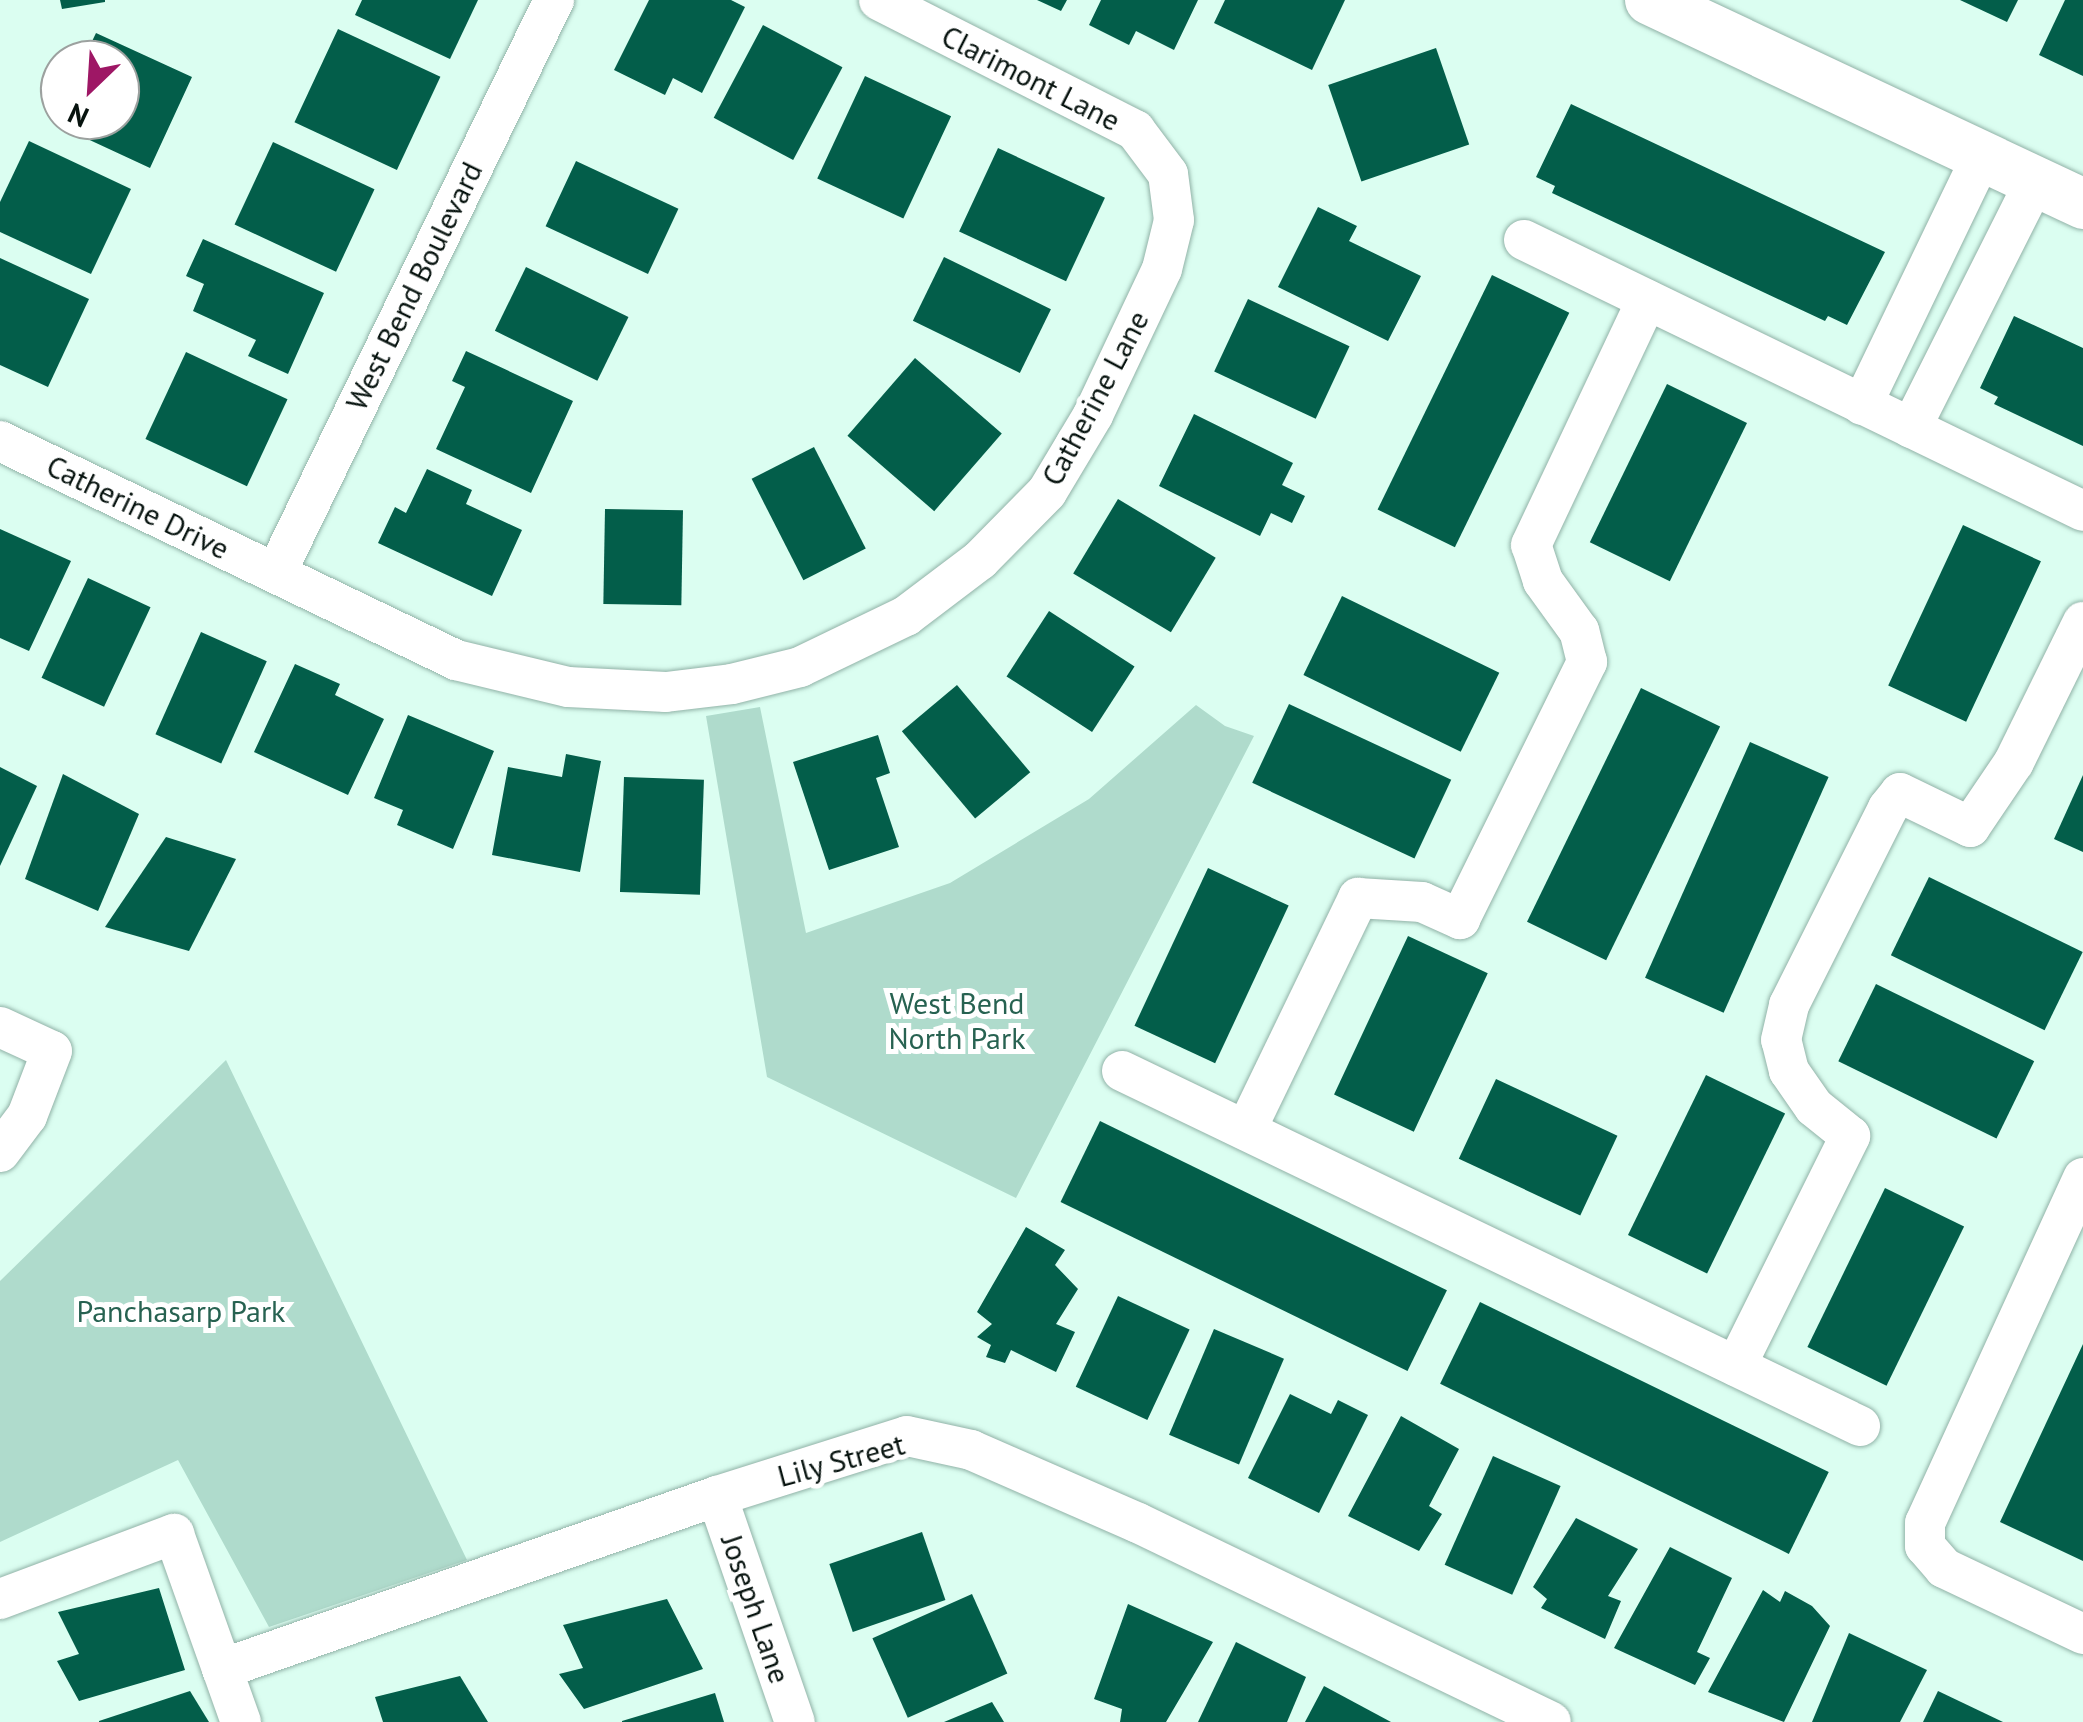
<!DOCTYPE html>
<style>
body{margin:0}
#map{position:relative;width:2083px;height:1722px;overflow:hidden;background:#dbfef1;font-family:"PT Sans",sans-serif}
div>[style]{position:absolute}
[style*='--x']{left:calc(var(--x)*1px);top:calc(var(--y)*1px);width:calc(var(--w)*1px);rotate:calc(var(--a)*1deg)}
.green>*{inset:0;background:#afdbcc}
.building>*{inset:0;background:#035e4a;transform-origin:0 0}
.roads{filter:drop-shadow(0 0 2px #91b2a7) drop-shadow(0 0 2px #91b2a7)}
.minor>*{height:40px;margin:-20px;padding:0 20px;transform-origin:20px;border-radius:20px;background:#fff}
.tertiary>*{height:50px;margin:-25px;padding:0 25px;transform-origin:25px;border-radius:25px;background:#fff}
span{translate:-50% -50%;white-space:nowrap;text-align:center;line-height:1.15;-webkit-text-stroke:10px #fff;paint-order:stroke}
.street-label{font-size:30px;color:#07130f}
.park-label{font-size:30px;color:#276251}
.north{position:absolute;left:40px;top:40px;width:100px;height:100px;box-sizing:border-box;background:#fff;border:2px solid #9ca19f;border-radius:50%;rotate:205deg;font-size:28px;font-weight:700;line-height:40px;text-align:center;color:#07130f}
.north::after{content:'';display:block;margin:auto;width:35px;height:45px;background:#9e1765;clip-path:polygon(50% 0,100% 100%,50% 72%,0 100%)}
</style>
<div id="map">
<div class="green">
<div style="clip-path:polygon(1196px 705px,1225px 726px,1254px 736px,1016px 1198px,767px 1077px,706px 716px,760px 707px,806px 933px,950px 883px,1089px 799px)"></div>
<div style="clip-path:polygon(226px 1060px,467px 1560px,269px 1627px,178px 1460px,0 1542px,0 1281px)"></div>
</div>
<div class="building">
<div style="clip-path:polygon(60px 0,105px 0,105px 2px,62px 9px)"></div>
<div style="clip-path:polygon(362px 0,478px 0,450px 59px,355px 15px)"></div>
<div style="clip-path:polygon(649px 0,731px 0,745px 7px,702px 93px,673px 78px,665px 95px,614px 70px)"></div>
<div style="clip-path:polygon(1037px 0,1067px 0,1061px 11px)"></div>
<div style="clip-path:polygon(1101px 0,1198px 0,1174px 50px,1136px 31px,1129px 45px,1089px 25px)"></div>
<div style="clip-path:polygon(1225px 0,1345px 0,1312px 70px,1214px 23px)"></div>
<div style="clip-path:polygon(1960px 0,2018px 0,2007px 22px)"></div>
<div style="clip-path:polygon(2065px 0,2083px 0,2083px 76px,2039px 55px)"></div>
<div style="left:763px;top:25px;width:90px;height:105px;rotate:28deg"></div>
<div style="left:338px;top:29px;width:113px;height:103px;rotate:25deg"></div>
<div style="clip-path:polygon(96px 33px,192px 77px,150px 168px,53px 123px,60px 109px,60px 120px,120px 120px,120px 60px,83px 60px)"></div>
<div style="left:1436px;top:48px;width:102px;height:114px;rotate:71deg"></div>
<div style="left:865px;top:76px;width:95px;height:113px;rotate:25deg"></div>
<div style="clip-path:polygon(1571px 104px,1885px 252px,1847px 325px,1828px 316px,1825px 321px,1552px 193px,1555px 186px,1536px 177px)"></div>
<div style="clip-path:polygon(29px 141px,131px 189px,91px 274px,0 232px,0 202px)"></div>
<div style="left:273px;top:142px;width:112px;height:91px;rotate:25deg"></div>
<div style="left:998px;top:148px;width:118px;height:92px;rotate:25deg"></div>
<div style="left:576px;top:161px;width:113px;height:72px;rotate:25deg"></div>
<div style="clip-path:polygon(1318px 207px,1357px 226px,1349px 241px,1421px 276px,1388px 341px,1278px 287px)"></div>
<div style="clip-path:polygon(203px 239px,324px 293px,288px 374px,248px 356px,256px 340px,193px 311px,204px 284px,186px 276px)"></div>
<div style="left:944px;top:257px;width:119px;height:71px;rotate:26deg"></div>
<div style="clip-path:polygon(0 258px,89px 299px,48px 387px,0 365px)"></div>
<div style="left:526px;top:267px;width:114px;height:71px;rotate:26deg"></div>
<div style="left:1492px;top:275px;width:86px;height:261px;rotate:26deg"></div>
<div style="left:1248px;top:299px;width:112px;height:80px;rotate:25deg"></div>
<div style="clip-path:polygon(2014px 316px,2083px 348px,2083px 446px,1994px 404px,1998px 397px,1980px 388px)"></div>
<div style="clip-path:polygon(466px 351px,573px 401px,531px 493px,436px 449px,465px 387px,452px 381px)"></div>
<div style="left:186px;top:352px;width:112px;height:96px;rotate:25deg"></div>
<div style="left:915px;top:358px;width:115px;height:103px;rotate:41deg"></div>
<div style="left:1667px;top:384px;width:89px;height:176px;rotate:26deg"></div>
<div style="clip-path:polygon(1194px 414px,1293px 463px,1282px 485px,1305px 496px,1292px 523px,1271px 513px,1260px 536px,1159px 486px)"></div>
<div style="left:814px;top:447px;width:114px;height:70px;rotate:63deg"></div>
<div style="clip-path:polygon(427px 469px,472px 490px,466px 504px,522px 530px,492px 596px,378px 543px,395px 507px,406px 513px)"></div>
<div style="left:1118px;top:499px;width:114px;height:87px;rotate:31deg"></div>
<div style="left:605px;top:509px;width:78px;height:95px;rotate:1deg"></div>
<div style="left:1963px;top:525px;width:86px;height:177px;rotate:25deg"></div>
<div style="clip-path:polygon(0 529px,71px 561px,29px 651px,0 638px)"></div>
<div style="left:88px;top:578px;width:69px;height:110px;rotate:25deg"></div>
<div style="left:1342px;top:596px;width:175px;height:88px;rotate:26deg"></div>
<div style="left:1049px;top:611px;width:102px;height:78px;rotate:33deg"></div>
<div style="left:201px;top:632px;width:72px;height:112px;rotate:24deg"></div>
<div style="clip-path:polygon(295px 664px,340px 684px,335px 695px,384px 719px,348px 795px,254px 752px)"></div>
<div style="left:957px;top:685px;width:114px;height:72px;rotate:50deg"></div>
<div style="left:1641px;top:688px;width:88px;height:260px;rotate:26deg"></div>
<div style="left:1289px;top:704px;width:179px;height:87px;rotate:25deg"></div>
<div style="clip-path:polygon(408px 715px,494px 751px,453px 849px,397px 825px,403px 810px,374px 798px)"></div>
<div style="clip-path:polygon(878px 735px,890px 773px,876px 778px,899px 847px,829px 870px,793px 762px)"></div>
<div style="left:1750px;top:742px;width:86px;height:258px;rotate:24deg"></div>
<div style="clip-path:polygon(566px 754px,601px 761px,580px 872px,492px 855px,508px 767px,562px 777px)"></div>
<div style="clip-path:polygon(0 767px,37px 786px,0 866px)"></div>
<div style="clip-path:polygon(63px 774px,139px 814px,98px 911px,25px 879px)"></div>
<div style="clip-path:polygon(2083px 775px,2083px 852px,2054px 839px)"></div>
<div style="left:624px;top:777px;width:80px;height:115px;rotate:2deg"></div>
<div style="clip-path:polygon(166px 837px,236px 859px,189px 951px,105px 927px)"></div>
<div style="left:1208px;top:868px;width:89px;height:174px;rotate:25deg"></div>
<div style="left:1929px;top:877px;width:171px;height:87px;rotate:26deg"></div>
<div style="left:1408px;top:936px;width:88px;height:175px;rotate:25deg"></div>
<div style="left:1876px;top:984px;width:176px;height:86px;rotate:26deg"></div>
<div style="left:1706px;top:1075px;width:88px;height:178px;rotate:26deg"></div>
<div style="left:1496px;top:1079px;width:134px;height:88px;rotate:25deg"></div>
<div style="left:1100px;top:1121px;width:386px;height:90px;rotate:26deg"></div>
<div style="left:1885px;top:1188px;width:88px;height:177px;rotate:26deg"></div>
<div style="clip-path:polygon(1026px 1227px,1065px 1250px,1055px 1265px,1078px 1289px,1056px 1324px,1075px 1332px,1056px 1372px,1011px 1350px,1005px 1363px,986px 1357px,991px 1345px,977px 1337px,992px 1324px,977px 1312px)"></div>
<div style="left:1118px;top:1296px;width:79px;height:100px;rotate:25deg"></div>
<div style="left:1480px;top:1302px;width:388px;height:91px;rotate:26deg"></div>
<div style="left:1214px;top:1329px;width:76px;height:115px;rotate:23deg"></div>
<div style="clip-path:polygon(2083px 1344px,2083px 1561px,2000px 1522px)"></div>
<div style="clip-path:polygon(1290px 1394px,1331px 1414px,1338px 1400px,1368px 1415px,1319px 1513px,1248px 1478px)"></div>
<div style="clip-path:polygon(1401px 1416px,1459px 1449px,1429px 1506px,1442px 1514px,1419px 1551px,1348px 1516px)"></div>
<div style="left:1493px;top:1456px;width:74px;height:119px;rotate:24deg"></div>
<div style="clip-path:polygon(1576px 1518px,1638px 1549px,1608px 1596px,1621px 1601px,1605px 1639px,1541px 1608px,1547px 1599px,1533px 1587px)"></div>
<div style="left:922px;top:1532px;width:72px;height:98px;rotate:71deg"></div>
<div style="clip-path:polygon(1670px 1547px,1732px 1578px,1697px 1652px,1710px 1658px,1695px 1685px,1614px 1648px)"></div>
<div style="clip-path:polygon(159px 1588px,185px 1670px,79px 1701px,57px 1661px,79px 1654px,58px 1612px)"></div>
<div style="clip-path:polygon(1763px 1590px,1780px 1602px,1785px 1591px,1812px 1606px,1830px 1626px,1784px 1722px,1708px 1692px)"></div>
<div style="left:972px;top:1594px;width:87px;height:109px;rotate:66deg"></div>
<div style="clip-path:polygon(667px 1599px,703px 1669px,584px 1709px,559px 1674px,583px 1668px,563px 1625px)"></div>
<div style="clip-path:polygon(1128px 1604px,1213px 1642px,1166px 1722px,1120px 1722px,1122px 1709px,1094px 1699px)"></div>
<div style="clip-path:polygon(1849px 1633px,1927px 1670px,1900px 1722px,1812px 1722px)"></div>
<div style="clip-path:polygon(1236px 1642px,1306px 1677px,1287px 1722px,1198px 1722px)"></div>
<div style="clip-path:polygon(460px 1676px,488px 1722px,383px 1722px,375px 1697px)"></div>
<div style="clip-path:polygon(1324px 1686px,1391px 1722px,1305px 1722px)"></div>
<div style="clip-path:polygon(190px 1691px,209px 1722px,99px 1722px,99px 1721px)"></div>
<div style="clip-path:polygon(1938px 1691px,2003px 1722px,1923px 1722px)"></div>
<div style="clip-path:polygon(715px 1693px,724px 1722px,622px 1722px,622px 1721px)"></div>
<div style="clip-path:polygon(992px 1702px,1004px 1722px,944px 1722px)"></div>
</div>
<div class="roads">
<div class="minor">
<div style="--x:1524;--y:240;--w:621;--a:25.86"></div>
<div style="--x:1862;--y:405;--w:276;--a:-64.3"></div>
<div style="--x:1911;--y:428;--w:276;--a:-63.3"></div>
<div style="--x:0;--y:441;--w:506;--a:25.65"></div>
<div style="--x:456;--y:660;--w:115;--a:13.6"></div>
<div style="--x:568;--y:687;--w:98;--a:2.9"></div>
<div style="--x:666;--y:692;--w:66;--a:-6.9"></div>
<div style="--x:732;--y:684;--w:70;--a:-14"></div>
<div style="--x:800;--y:667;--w:118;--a:-25.7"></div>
<div style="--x:906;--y:616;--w:93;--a:-37.1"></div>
<div style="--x:980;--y:560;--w:95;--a:-45.4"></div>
<div style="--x:1047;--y:492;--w:90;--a:-59.1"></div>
<div style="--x:1093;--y:415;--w:161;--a:-64.7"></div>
<div style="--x:1162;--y:269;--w:50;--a:-76.2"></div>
<div style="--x:1174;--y:220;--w:46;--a:-97.4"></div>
<div style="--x:1168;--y:174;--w:55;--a:-126.9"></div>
<div style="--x:1135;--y:130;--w:287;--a:-153.1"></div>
<div style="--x:276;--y:573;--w:637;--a:-64.12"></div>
<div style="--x:0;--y:1027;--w:57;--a:24.8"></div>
<div style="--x:52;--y:1051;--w:70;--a:111"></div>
<div style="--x:27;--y:1116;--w:45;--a:126.9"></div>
<div style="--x:1122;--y:1071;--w:819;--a:25.69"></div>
<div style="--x:1246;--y:1130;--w:258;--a:-64.2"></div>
<div style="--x:1358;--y:898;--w:64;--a:3.6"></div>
<div style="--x:1422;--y:902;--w:42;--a:24.1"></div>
<div style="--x:1460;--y:919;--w:287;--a:-63.7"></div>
<div style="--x:1587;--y:662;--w:32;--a:-104"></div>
<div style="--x:1579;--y:631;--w:62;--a:-125.8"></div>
<div style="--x:1543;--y:581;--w:38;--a:-108"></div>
<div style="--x:1531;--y:545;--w:271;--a:-64.7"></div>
<div style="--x:2083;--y:1178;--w:379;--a:114.6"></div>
<div style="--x:1925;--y:1523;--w:23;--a:90"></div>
<div style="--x:1925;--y:1546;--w:29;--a:49"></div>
<div style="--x:1944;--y:1568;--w:154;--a:25.4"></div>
<div style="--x:1736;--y:1366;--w:257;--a:-63.6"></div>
<div style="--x:1850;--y:1136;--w:46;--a:-141.1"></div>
<div style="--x:1814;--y:1107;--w:44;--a:-124.8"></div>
<div style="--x:1789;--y:1071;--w:32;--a:-104"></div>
<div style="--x:1781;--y:1040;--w:36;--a:-77"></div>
<div style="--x:1789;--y:1005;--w:220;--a:-63.3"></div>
<div style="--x:1888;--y:808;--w:19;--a:-51"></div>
<div style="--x:1900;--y:793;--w:78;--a:25.9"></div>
<div style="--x:1970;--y:827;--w:78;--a:-55.9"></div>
<div style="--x:2014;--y:762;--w:156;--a:-63.8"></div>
<div style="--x:717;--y:1496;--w:239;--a:71"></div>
<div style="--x:0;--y:1599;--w:186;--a:-20.5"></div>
<div style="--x:174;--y:1534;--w:200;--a:70.4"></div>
<div style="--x:222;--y:1669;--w:524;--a:-19.26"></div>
<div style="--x:717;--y:1496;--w:199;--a:-17.5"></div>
<div style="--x:907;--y:1436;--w:66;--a:12.3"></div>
<div style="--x:971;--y:1450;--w:182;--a:23.6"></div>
<div style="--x:1138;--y:1523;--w:458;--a:25.7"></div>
</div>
<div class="tertiary">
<div style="--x:1650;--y:0;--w:479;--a:25.2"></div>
</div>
</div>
<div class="street-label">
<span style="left:1031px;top:78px;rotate:27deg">Clarimont Lane</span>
<span style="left:414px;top:286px;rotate:-64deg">West Bend Boulevard</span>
<span style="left:1095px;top:398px;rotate:-62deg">Catherine Lane</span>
<span style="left:138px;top:507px;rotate:26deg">Catherine Drive</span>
<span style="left:841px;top:1460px;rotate:-15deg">Lily Street</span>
<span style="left:756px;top:1609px;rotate:71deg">Joseph Lane</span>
</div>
<div class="park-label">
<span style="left:957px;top:1020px">West Bend<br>North Park</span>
<span style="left:181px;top:1311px">Panchasarp Park</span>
</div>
<div class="north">N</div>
</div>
